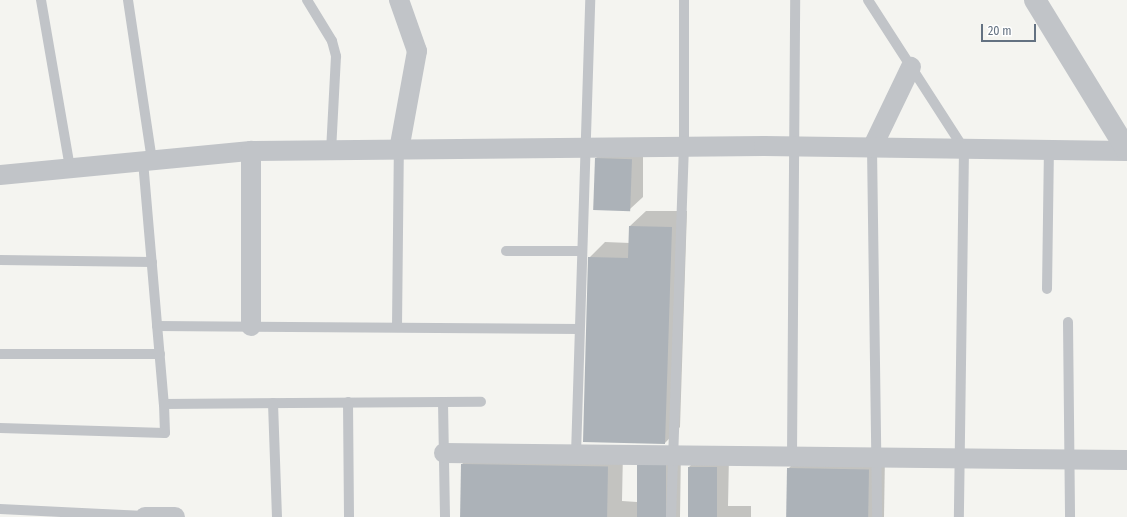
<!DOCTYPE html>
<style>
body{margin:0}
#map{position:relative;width:1127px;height:517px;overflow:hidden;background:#f4f4f0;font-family:"Fira Sans Condensed",sans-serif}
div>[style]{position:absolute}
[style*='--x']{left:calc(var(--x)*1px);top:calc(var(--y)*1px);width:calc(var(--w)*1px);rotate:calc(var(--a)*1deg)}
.shadow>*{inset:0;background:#0003}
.building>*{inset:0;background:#acb2b8;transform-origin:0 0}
.service>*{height:10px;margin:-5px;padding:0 5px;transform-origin:5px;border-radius:5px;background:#c1c4c8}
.minor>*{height:20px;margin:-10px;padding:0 10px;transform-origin:10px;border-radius:10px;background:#c1c4c8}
.tertiary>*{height:22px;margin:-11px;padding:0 11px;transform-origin:11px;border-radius:11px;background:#c1c4c8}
span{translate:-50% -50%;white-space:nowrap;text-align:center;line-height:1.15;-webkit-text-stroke:4px #fff;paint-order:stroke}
.scale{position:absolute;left:981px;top:24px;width:55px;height:18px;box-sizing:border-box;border:2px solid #637181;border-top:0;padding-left:5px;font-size:12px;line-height:14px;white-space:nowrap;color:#637181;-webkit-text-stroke:3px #fff;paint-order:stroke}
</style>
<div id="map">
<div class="shadow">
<div style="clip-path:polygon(609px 146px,643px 147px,643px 197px,630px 209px,596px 158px)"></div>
<div style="clip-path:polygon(646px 211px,687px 211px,680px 427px,665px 443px,589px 258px,605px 242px,630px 243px,630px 226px)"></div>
<div style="clip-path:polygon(654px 447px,681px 448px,680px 517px,461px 517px,462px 464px,478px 449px,623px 451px,622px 501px,637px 502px)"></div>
<div style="clip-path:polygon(804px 453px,885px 454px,884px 517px,788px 517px,788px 469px)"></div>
<div style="clip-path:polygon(701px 455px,729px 455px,728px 506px,751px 506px,751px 517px,688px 517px,689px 467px)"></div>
</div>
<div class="building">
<div style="left:595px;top:158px;width:37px;height:52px;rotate:2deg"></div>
<div style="clip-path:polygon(629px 226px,672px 227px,665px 444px,583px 442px,588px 257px,628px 258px)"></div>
<div style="left:637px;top:463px;width:29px;height:54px"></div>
<div style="left:461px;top:464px;width:147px;height:53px;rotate:1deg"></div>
<div style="left:688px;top:467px;width:29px;height:50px"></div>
<div style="left:787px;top:468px;width:82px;height:49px;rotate:1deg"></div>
</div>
<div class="service">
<div style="--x:41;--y:0;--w:170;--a:80.2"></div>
<div style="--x:128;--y:0;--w:162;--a:81.5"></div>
<div style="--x:307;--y:0;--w:48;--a:58.6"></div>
<div style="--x:332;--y:41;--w:16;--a:75"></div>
<div style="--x:336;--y:56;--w:94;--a:93"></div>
<div style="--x:868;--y:0;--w:177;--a:57.2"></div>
<div style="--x:964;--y:149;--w:368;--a:90.8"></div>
<div style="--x:872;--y:148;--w:369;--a:89.2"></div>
<div style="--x:143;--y:161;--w:244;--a:85.1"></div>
<div style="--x:164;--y:404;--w:317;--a:-0.4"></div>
<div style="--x:506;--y:251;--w:75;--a:0"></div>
<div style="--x:0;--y:260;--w:152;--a:0.8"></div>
<div style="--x:1047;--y:289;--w:139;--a:-89.2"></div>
<div style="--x:1068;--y:322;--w:195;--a:89.4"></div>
<div style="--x:157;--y:326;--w:422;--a:0.4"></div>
<div style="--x:397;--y:327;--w:177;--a:-89.4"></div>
<div style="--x:0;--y:354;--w:160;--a:0"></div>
<div style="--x:348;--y:402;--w:115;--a:89.5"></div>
<div style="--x:443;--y:402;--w:115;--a:89"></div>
<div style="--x:273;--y:403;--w:114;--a:88"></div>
<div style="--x:0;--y:428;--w:165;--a:1.7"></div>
<div style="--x:165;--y:433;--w:29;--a:-92"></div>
<div style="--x:576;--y:454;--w:454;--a:-88.2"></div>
<div style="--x:792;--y:456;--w:456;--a:-89.6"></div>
<div style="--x:0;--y:509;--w:145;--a:2.8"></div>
<div style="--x:671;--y:517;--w:370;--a:-88"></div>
<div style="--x:684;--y:147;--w:147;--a:-90"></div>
</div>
<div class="minor">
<div style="--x:399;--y:0;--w:54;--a:70.6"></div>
<div style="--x:417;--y:51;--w:101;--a:100.3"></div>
<div style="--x:872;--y:148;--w:90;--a:-64.3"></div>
<div style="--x:0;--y:175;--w:252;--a:-5.5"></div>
<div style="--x:251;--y:151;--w:513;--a:-0.56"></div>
<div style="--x:764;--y:146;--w:363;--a:0.8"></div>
<div style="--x:251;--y:326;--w:175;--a:-90"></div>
<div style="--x:444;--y:453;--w:683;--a:0.59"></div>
<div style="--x:145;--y:517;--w:30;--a:0"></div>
</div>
<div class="tertiary">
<div style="--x:1035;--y:0;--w:176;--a:58.5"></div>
</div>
<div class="scale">20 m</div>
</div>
